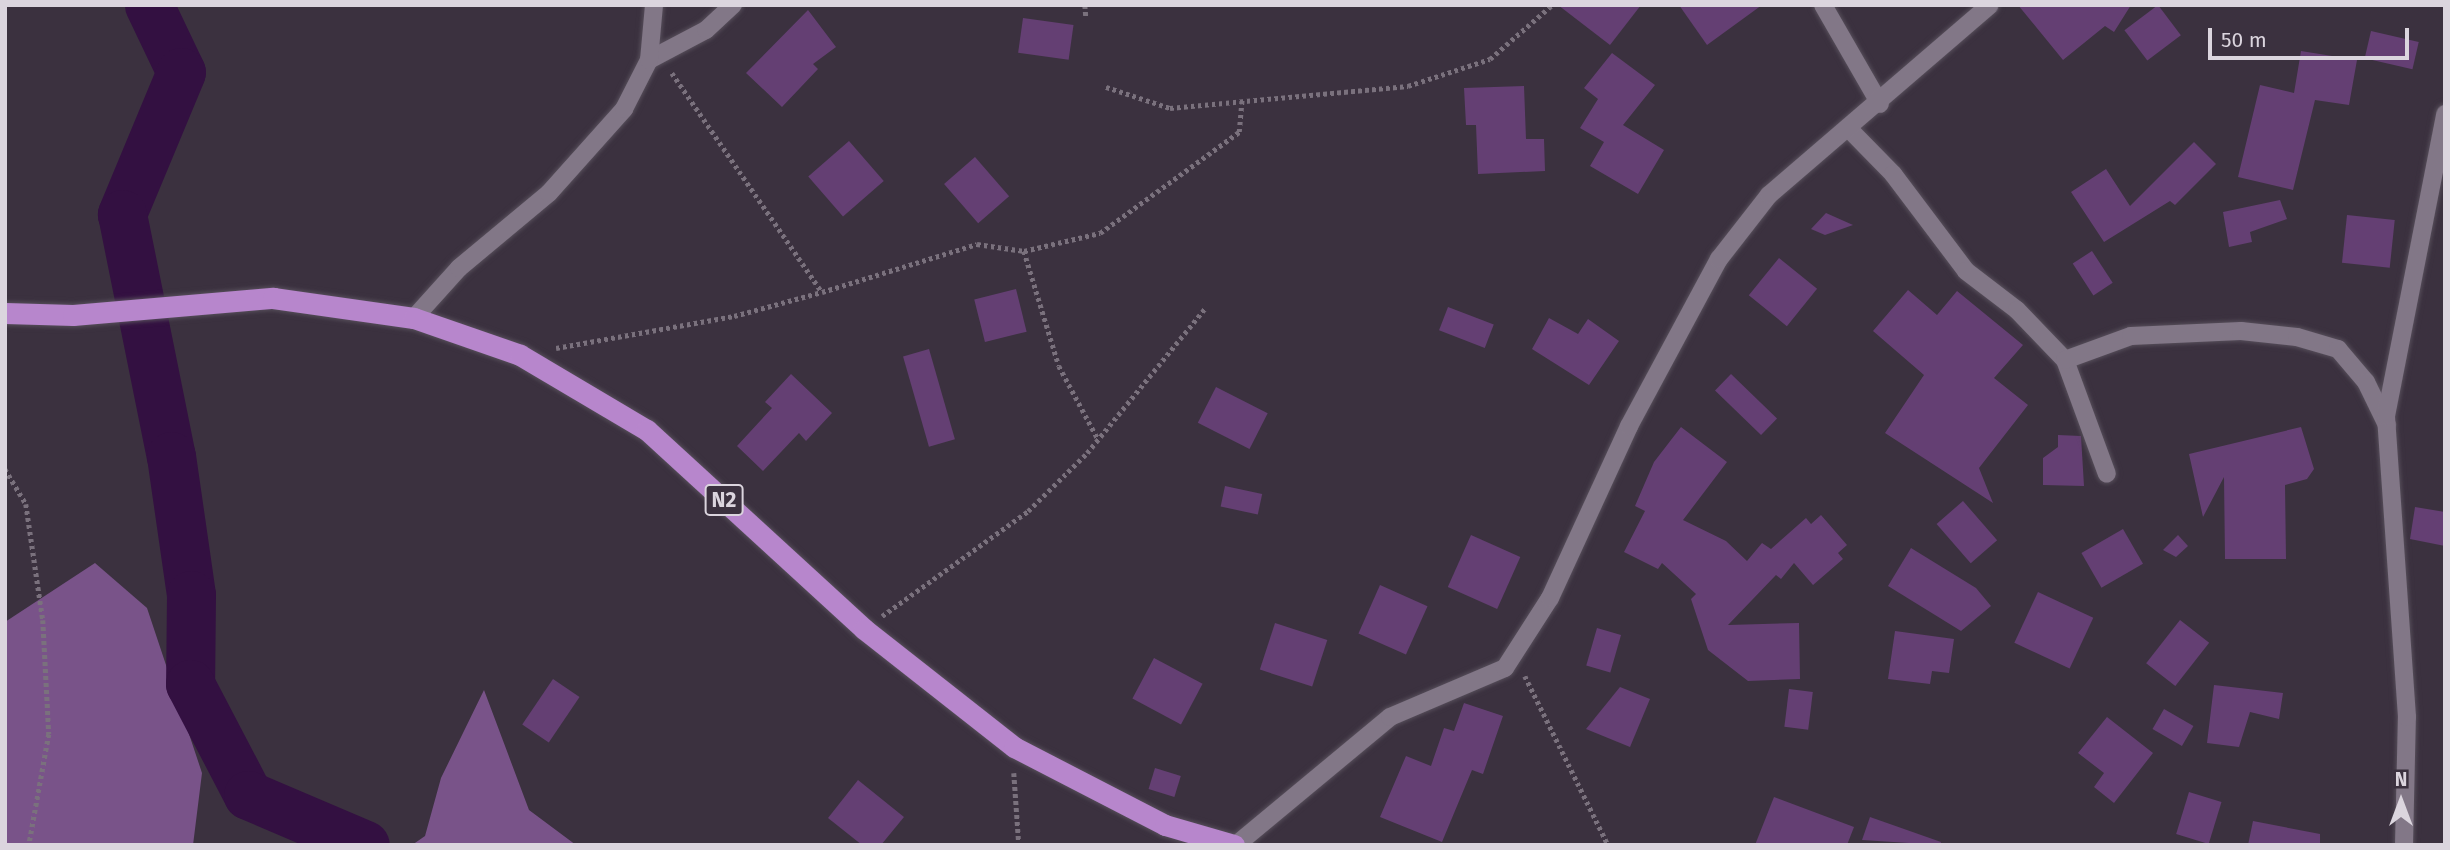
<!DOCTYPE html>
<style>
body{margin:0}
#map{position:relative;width:2450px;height:850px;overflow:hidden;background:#3b313f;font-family:"Fira Sans",sans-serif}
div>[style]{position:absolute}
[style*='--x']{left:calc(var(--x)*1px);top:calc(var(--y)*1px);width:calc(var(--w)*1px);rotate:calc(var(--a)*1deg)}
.forest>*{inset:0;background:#795389}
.river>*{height:49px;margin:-24.5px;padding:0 24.5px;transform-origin:24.5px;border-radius:24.5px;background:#331041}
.building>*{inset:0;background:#643f73;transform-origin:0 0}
.path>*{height:4.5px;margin-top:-2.25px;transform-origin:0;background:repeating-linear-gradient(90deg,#7a717d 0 3.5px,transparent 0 7px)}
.roads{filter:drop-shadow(0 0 2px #564e5a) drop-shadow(0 0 2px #564e5a)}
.minor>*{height:18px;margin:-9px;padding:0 9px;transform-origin:9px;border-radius:9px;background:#827787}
.highway>*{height:21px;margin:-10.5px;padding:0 10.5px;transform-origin:10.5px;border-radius:10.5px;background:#b786cc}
span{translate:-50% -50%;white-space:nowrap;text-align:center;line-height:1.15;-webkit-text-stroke:7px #3b313f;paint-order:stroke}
.shield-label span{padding:2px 5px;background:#3b313f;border:2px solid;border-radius:5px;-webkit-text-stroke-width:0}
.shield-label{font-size:21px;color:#dbd5de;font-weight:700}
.frame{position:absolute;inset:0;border:7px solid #dbd5de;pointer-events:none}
.north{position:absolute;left:2366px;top:766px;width:70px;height:70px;-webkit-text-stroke:5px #3b313f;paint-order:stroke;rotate:0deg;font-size:19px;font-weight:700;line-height:28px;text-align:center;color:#dbd5de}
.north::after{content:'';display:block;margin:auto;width:24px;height:32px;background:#dbd5de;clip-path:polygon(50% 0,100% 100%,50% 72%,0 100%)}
.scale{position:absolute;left:2208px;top:28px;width:201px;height:32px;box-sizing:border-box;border:4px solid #dbd5de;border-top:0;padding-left:9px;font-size:21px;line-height:24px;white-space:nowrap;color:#dbd5de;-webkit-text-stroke:5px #3b313f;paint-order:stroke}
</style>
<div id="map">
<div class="forest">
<div style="clip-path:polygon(95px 563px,147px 608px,202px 773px,193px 845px,5px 845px,5px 622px)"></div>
<div style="clip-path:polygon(484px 690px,529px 810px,576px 845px,412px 845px,425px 836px,441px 778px)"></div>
</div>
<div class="river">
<div style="--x:149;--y:5;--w:74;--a:64.5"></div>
<div style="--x:181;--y:72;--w:154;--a:112.6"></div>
<div style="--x:122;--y:214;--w:247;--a:78.6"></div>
<div style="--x:171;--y:456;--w:140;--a:81.8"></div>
<div style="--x:191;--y:595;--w:89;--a:90.6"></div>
<div style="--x:190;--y:684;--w:125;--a:62.4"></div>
<div style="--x:248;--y:795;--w:127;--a:23.1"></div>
</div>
<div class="building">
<div style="clip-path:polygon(1558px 5px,1641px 5px,1610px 45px)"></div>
<div style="clip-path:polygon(1679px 5px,1762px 5px,1707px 45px)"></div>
<div style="clip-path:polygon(2018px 5px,2131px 5px,2114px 32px,2105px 26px,2063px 60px)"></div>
<div style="left:2158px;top:5px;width:38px;height:42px;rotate:53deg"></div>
<div style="clip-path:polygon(808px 10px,836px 47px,813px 64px,818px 69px,782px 107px,746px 73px)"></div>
<div style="left:1023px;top:18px;width:51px;height:35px;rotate:8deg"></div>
<div style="left:2371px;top:31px;width:49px;height:28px;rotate:13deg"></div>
<div style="clip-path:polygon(2301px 51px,2357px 60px,2349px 105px,2315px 100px,2293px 190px,2238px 177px,2260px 85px,2294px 93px)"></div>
<div style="clip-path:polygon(1612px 53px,1655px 85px,1623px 125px,1664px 150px,1638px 194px,1590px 166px,1604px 142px,1580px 128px,1598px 99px,1584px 88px)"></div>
<div style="clip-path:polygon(1524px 86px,1526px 139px,1544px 139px,1545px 171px,1478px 174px,1476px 125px,1466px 125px,1464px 88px)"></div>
<div style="left:849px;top:141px;width:53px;height:54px;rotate:49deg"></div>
<div style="clip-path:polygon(2194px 142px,2216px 164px,2175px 205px,2170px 201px,2104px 242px,2071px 192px,2106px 169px,2130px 206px)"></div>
<div style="left:975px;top:157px;width:52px;height:41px;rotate:49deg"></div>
<div style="clip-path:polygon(2280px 200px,2287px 219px,2250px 232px,2252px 242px,2229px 247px,2223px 212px)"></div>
<div style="clip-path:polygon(1826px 213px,1853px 225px,1825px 235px,1811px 229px)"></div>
<div style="left:2347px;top:215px;width:48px;height:48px;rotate:6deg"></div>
<div style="left:2092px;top:251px;width:38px;height:23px;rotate:57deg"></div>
<div style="left:1779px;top:258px;width:49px;height:48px;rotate:39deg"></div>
<div style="left:1016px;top:289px;width:44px;height:43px;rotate:76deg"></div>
<div style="clip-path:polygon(1908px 290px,1937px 315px,1957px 291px,2023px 345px,1994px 378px,2028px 405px,1979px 468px,1993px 503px,1885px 433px,1924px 375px,1873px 331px)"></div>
<div style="left:1448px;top:307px;width:49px;height:25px;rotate:21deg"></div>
<div style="clip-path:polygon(1549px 318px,1578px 334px,1588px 319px,1619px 341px,1589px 385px,1532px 349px)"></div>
<div style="left:929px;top:349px;width:94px;height:27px;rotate:74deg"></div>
<div style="clip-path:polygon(791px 374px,832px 413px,806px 441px,799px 433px,763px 471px,737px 446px,772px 408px,765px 402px)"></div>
<div style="left:1731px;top:374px;width:64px;height:23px;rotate:44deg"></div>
<div style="left:1216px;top:387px;width:58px;height:40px;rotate:27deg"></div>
<div style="clip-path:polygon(1681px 427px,1727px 462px,1683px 520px,1726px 541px,1747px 561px,1762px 543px,1771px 549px,1806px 518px,1811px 524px,1821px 515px,1847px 545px,1838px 553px,1843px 559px,1813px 585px,1794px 563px,1781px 579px,1776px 575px,1728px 625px,1799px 623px,1800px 679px,1748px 681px,1708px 650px,1691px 599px,1696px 594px,1662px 563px,1658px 569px,1624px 552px,1645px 511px,1635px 506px,1654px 462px)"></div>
<div style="clip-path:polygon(2301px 427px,2314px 469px,2307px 479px,2285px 485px,2286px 559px,2225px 559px,2224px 477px,2203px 517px,2189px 454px)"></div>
<div style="clip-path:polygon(2058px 435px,2081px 436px,2084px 486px,2043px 485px,2043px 458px,2058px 447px)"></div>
<div style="left:1225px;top:486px;width:38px;height:21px;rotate:12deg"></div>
<div style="left:1963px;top:501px;width:52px;height:35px;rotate:49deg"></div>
<div style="clip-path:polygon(2415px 507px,2445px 512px,2445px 546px,2410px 539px)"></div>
<div style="left:2123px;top:529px;width:40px;height:48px;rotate:60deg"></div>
<div style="left:1471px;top:535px;width:54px;height:57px;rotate:24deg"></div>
<div style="clip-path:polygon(2178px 535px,2188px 546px,2176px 557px,2163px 550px)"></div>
<div style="clip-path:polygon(1911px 548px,1976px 588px,1991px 606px,1961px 631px,1888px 586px)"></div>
<div style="left:1380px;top:585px;width:52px;height:53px;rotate:24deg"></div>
<div style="left:2038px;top:592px;width:61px;height:56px;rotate:25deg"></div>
<div style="left:2180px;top:620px;width:37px;height:55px;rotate:38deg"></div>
<div style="left:1275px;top:623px;width:55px;height:49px;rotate:18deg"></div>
<div style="left:1597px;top:628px;width:25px;height:39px;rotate:16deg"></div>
<div style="clip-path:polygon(1895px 631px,1954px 639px,1949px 673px,1932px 671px,1930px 684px,1888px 679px)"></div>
<div style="left:1154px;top:658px;width:55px;height:46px;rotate:28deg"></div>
<div style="left:553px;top:679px;width:32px;height:55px;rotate:34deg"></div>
<div style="clip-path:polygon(2214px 685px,2283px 693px,2279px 719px,2250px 712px,2239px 747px,2207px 743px)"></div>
<div style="clip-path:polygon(1620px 687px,1650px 699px,1630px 747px,1586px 729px)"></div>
<div style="left:1789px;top:689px;width:24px;height:38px;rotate:7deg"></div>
<div style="clip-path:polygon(1464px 703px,1503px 716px,1483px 774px,1472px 770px,1442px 842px,1380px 817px,1406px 756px,1431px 766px,1444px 728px,1454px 731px)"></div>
<div style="left:2164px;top:709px;width:34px;height:23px;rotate:30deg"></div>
<div style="clip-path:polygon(2107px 717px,2153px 753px,2114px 803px,2094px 787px,2104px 773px,2078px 753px)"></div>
<div style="left:1155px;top:768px;width:27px;height:22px;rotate:17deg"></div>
<div style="clip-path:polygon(858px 780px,904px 817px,881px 845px,862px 845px,828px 818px)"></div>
<div style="left:2189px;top:792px;width:34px;height:44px;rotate:17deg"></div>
<div style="clip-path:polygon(1774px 797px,1854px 827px,1847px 845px,1755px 845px)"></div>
<div style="clip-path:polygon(1870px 817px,1941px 842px,1940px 845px,1862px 840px)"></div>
<div style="clip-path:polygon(2253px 821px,2320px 834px,2320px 845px,2248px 845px)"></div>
</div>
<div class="path">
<div style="--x:1085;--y:5;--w:11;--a:85"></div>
<div style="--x:672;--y:73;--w:265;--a:55.6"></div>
<div style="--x:822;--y:292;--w:162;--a:-17.2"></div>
<div style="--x:977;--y:244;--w:48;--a:8.5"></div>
<div style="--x:1024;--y:251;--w:78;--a:-13.3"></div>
<div style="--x:1100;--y:233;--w:172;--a:-36"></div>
<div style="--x:1239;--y:132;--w:32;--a:-85"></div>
<div style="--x:1106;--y:87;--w:67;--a:18.2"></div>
<div style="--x:1170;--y:108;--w:239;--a:-5.3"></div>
<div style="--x:1408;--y:86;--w:86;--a:-18.2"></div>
<div style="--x:1490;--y:59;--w:82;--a:-41.1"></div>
<div style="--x:1024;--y:251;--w:120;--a:73.1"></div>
<div style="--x:1059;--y:366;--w:83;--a:61.9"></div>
<div style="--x:556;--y:348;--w:181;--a:-10.2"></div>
<div style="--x:734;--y:316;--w:91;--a:-15.3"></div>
<div style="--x:5;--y:469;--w:41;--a:59"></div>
<div style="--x:26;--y:504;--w:117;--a:81.7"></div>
<div style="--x:43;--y:620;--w:114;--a:87"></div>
<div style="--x:49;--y:734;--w:113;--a:100.2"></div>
<div style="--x:882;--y:616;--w:180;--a:-35.7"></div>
<div style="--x:1028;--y:511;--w:83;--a:-44.5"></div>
<div style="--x:1087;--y:453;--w:188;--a:-50.8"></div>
<div style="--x:1525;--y:676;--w:188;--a:63.8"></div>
<div style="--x:1014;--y:773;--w:72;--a:86"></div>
</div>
<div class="roads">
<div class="minor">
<div style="--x:1823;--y:5;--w:114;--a:60.1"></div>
<div style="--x:649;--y:60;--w:64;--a:-27.8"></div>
<div style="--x:706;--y:30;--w:37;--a:-43"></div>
<div style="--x:1849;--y:129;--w:63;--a:45.6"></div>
<div style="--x:1893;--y:174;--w:121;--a:53"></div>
<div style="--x:1966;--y:271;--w:64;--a:37.4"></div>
<div style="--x:2017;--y:310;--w:69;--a:46.2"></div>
<div style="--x:2065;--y:360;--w:121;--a:69.8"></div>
<div style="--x:414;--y:318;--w:67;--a:-48"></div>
<div style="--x:459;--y:268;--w:117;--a:-39.8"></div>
<div style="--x:549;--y:193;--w:113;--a:-48.2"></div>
<div style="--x:624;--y:109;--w:55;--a:-63"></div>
<div style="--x:649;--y:60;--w:55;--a:-84.8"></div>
<div style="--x:2065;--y:360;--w:70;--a:-20"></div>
<div style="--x:2131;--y:336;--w:110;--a:-2.6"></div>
<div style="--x:2241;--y:331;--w:56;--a:6.1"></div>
<div style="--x:2297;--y:337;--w:43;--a:16.3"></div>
<div style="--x:2338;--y:349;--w:43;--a:49.7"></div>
<div style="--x:2366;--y:382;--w:48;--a:64"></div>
<div style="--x:1236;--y:845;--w:200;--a:-39.7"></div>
<div style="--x:1390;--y:717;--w:125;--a:-23.1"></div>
<div style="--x:1505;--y:668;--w:83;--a:-57.3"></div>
<div style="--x:1550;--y:598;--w:189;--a:-65.3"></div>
<div style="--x:1629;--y:426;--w:190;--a:-61.7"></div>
<div style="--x:1719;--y:259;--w:81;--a:-52"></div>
<div style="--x:1769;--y:195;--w:291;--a:-40.7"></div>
<div style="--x:2404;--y:845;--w:128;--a:-88.7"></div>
<div style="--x:2407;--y:717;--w:302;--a:-94"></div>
<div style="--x:2386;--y:416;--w:308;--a:-78.9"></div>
</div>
<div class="highway">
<div style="--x:5;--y:313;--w:68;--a:1.7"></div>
<div style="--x:73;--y:315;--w:201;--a:-4.9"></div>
<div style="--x:273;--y:298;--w:142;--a:8.1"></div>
<div style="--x:414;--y:318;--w:112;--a:19.2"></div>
<div style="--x:520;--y:355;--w:147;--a:30.6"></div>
<div style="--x:647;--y:430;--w:294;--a:42.5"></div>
<div style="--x:864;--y:629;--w:191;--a:38.2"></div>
<div style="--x:1014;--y:747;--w:170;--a:27.3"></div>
<div style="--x:1165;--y:825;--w:72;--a:16.2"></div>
</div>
</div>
<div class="shield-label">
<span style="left:724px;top:500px">N2</span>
</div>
<div class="frame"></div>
<div class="north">N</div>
<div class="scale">50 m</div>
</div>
